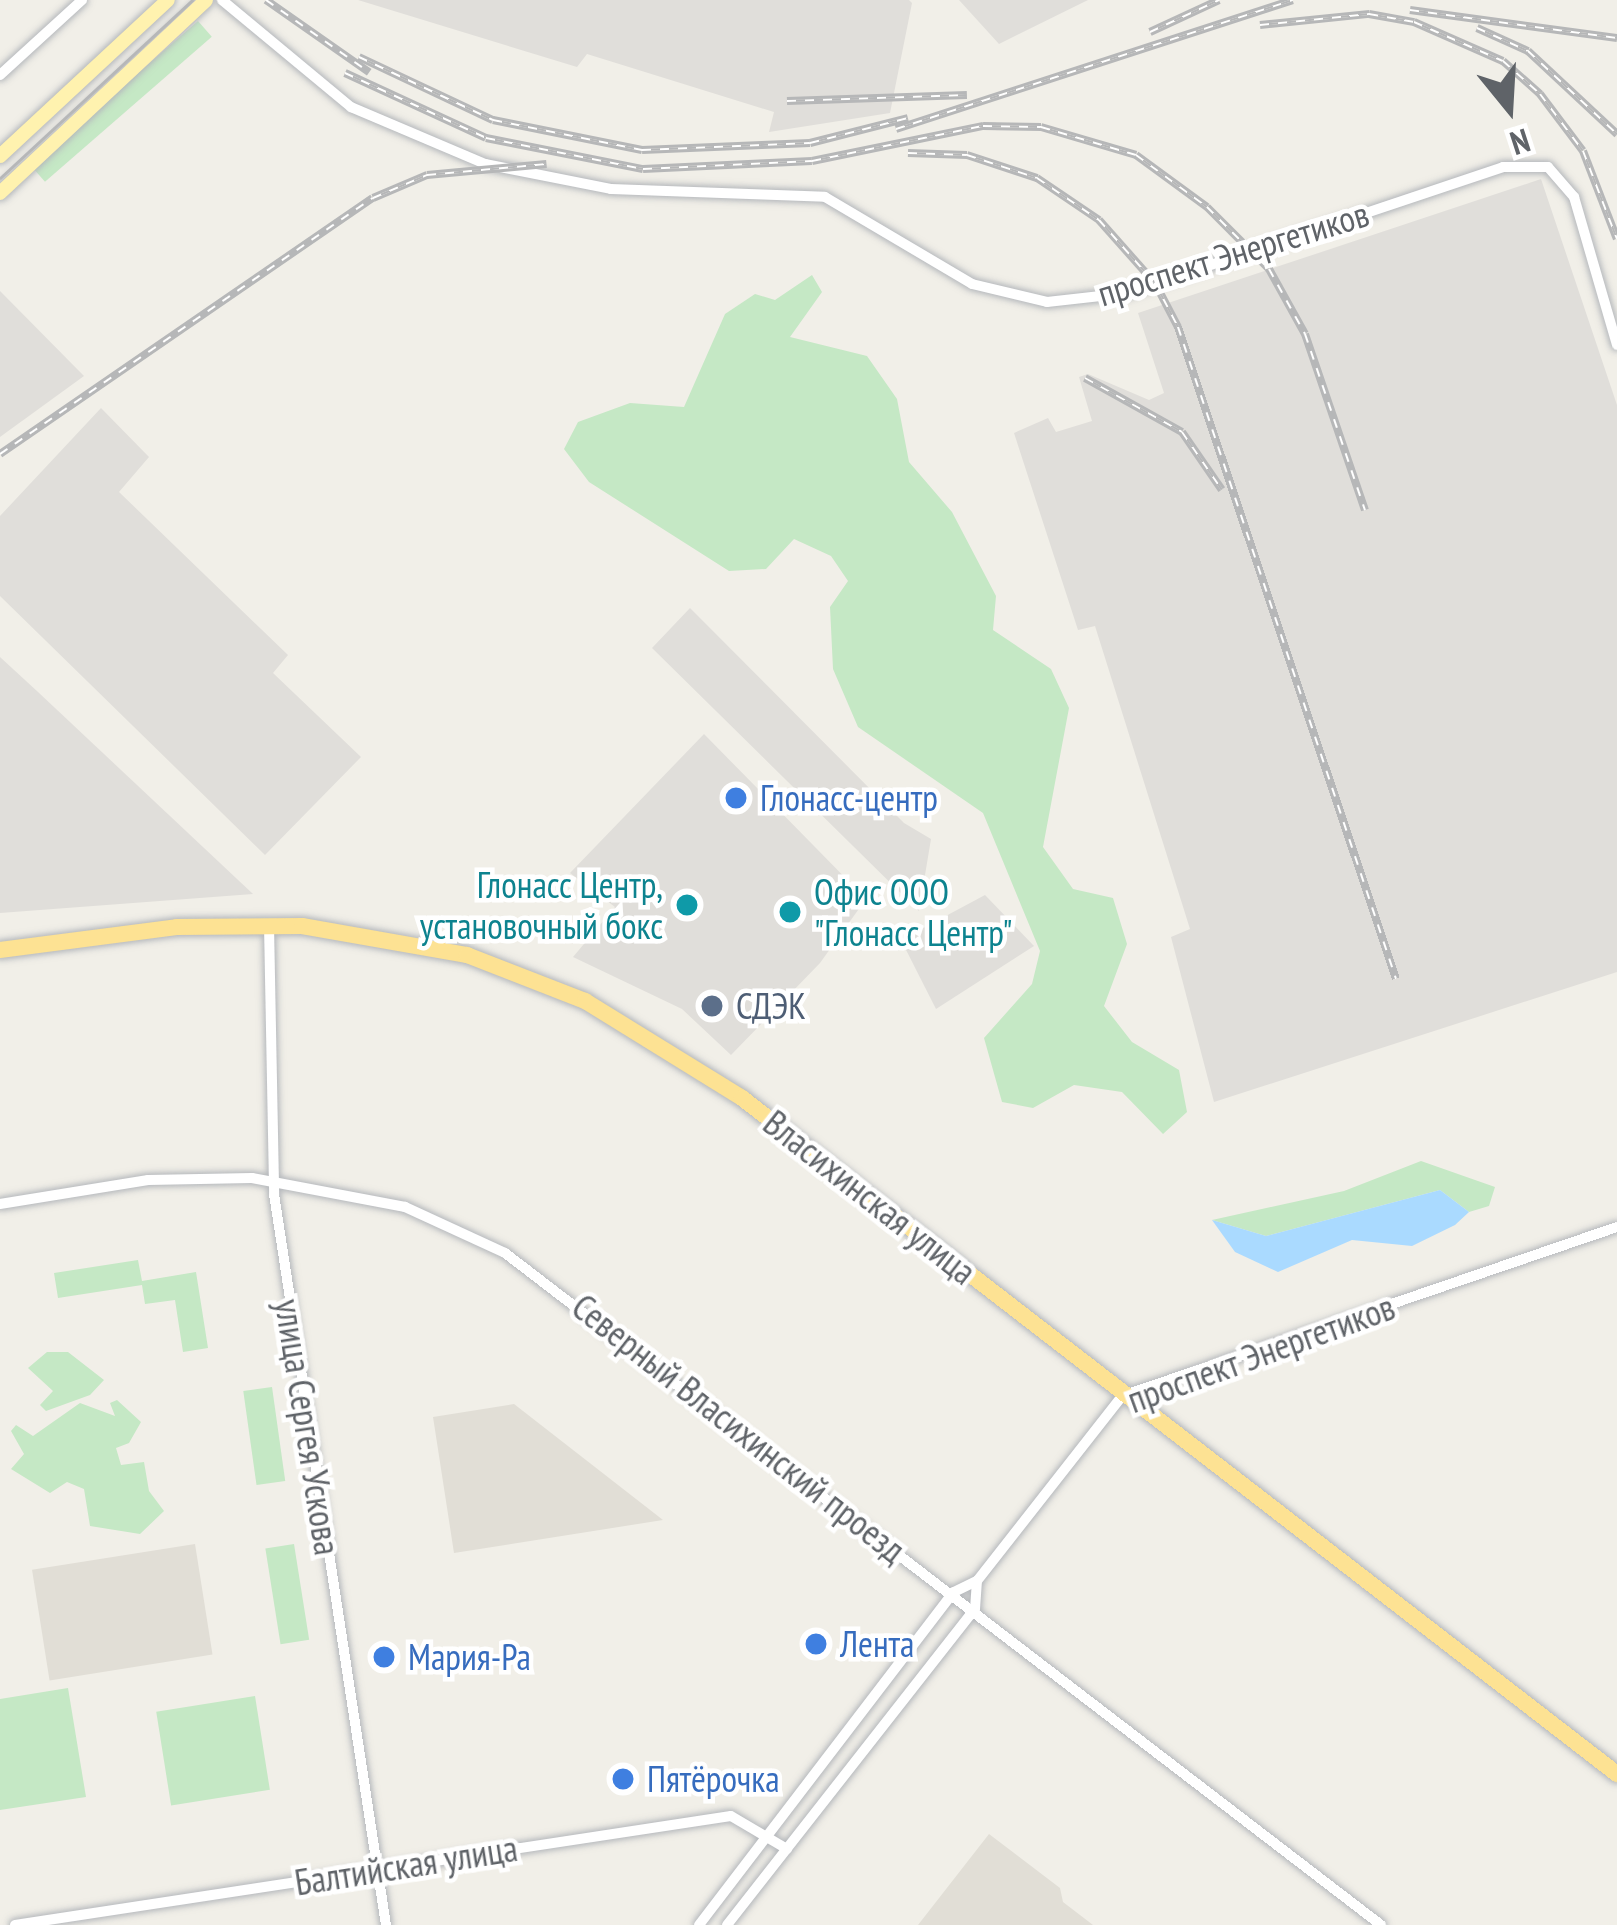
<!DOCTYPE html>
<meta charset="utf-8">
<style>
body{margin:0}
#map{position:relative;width:1617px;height:1925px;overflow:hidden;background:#f1efe8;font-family:"PT Sans Narrow",sans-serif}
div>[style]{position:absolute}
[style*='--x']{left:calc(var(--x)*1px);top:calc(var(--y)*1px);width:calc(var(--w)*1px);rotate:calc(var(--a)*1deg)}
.industrial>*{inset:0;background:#e0deda}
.education>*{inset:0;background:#e1ded6;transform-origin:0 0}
.green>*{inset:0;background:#c5e8c5;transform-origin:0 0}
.water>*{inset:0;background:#aadaff}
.roads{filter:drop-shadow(0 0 3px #b5b8bc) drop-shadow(0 0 3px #b5b8bc)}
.minor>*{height:10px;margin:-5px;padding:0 5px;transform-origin:5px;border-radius:5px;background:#fff}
.major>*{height:14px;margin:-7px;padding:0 7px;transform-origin:7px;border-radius:7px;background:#fff2af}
.highway>*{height:16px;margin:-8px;padding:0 8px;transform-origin:8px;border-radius:8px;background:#fde293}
.tram>*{height:3px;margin:-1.5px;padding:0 1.5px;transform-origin:1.5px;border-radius:1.5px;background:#b6b7b8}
.rail>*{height:8px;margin-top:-4px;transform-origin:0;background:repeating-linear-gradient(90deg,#fff 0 9px,#b6b7b8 0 18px);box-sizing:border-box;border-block:3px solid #b6b7b8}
.dots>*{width:33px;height:33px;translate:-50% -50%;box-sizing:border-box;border:6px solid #fff;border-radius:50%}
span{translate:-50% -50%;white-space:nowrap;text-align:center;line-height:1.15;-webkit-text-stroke:9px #fff;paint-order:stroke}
.street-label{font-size:36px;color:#5f6368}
.shop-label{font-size:36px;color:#366cbe}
.left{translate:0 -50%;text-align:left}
.culture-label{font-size:36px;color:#0d838f}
.right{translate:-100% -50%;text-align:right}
.service-label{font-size:36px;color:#4e5e75}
.north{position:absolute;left:1449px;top:48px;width:120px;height:120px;-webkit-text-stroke:9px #fff;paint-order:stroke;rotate:162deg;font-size:33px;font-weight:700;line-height:48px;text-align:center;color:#5f6368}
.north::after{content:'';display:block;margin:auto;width:42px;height:54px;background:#5f6368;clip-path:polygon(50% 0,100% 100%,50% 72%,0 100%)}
</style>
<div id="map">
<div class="industrial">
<div style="clip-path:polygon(358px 0,909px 0,912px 3px,890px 113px,769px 132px,774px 112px,587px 54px,577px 67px)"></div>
<div style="clip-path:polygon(959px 0,1088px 0,999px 44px)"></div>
<div style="clip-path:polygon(1541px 179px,1617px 405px,1617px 972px,1214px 1102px,1171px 937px,1190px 929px,1095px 626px,1078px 630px,1014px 433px,1048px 418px,1056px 432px,1092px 421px,1079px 377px,1088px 374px,1149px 400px,1164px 393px,1138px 313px)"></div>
<div style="clip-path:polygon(0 291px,84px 376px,0 437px)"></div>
<div style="clip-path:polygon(101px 408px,149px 457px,119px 492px,288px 655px,273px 673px,361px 757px,265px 855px,0 596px,0 516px)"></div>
<div style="clip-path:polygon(690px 608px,904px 823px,931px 839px,919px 911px,652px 648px)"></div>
<div style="clip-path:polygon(0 657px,38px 692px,253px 894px,0 913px)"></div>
<div style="clip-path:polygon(704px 734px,866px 899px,820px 963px,731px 1055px,682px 1009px,573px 957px,615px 907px,570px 873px)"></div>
<div style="clip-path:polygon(985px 895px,1034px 946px,936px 1009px,901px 940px)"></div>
</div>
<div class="education">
<div style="clip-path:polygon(514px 1404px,663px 1520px,454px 1553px,433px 1417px)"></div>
<div style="left:195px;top:1544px;width:112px;height:165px;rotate:81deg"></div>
<div style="clip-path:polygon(989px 1834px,1060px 1888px,1063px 1902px,1093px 1925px,918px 1925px)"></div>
</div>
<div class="green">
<div style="left:198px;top:21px;width:21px;height:221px;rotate:49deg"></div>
<div style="clip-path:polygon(812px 275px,822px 292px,790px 337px,867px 356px,897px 399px,909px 462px,952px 512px,996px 596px,993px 630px,1051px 669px,1069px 708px,1043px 847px,1073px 889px,1113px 898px,1127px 944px,1104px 1006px,1132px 1042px,1179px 1070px,1187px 1112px,1163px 1134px,1122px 1092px,1074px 1085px,1033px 1108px,1002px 1102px,984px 1038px,1032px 984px,1040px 951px,983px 813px,858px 727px,833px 669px,830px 607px,848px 581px,831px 556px,794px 539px,766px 569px,729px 571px,589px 482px,564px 449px,578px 422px,630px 403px,684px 407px,725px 314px,755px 294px,775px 300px)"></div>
<div style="clip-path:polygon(1421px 1161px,1495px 1187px,1489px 1206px,1469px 1212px,1440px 1190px,1266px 1236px,1212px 1220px,1344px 1191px)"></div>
<div style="clip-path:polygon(138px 1260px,142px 1281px,196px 1272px,208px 1348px,183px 1352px,175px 1300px,145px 1304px,142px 1285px,58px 1298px,54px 1273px)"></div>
<div style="clip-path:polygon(47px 1352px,68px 1352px,104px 1380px,90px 1395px,46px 1411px,40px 1405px,53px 1391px,28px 1368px)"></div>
<div style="left:272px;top:1387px;width:95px;height:29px;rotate:82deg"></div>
<div style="clip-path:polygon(117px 1400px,141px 1422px,129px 1443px,116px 1448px,121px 1465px,144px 1462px,149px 1491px,164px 1511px,140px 1534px,90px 1526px,84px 1489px,67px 1482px,50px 1493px,11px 1469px,24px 1454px,11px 1431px,16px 1425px,33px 1436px,80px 1403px,115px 1416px,110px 1403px)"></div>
<div style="left:294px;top:1544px;width:97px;height:29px;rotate:81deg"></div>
<div style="clip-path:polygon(68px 1688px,86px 1797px,0 1810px,0 1699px)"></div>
<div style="left:255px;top:1696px;width:95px;height:100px;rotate:81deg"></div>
</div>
<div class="water">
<div style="clip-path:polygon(1440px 1190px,1469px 1212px,1455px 1225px,1412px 1246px,1352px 1240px,1278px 1272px,1235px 1252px,1212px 1220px,1266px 1236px)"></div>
</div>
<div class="roads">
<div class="minor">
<div style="--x:222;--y:0;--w:168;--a:39.7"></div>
<div style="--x:351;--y:107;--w:146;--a:23"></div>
<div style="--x:485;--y:164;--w:128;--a:11.2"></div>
<div style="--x:611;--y:189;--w:214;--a:2.1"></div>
<div style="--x:825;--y:197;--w:171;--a:30.6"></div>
<div style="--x:972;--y:284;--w:77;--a:13.5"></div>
<div style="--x:1047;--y:302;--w:81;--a:-6.4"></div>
<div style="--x:1127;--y:293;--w:397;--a:-18.5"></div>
<div style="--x:1503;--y:167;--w:45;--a:0"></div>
<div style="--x:1548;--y:167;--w:40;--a:49"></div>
<div style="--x:1574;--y:197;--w:154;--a:73.8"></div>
<div style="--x:0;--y:75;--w:111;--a:-42.4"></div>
<div style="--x:269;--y:925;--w:269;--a:88.9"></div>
<div style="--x:274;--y:1194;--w:740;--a:81.29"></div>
<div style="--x:0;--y:1204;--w:150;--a:-9.2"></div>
<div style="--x:148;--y:1180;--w:104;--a:-1.1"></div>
<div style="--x:252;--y:1178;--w:156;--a:10.7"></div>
<div style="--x:405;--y:1207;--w:110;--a:24.7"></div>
<div style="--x:505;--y:1253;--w:1104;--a:37.49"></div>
<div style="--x:15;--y:1925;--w:724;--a:-8.66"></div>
<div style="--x:731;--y:1816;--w:65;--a:30.5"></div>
<div style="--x:699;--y:1925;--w:419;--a:-52.6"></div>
<div style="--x:954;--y:1592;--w:25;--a:-26"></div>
<div style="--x:977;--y:1581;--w:235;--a:-51.9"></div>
<div style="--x:1122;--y:1396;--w:523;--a:-18.85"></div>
<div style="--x:727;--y:1925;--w:402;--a:-51.9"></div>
<div style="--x:975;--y:1609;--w:28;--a:-86"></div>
</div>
<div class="major">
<div style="--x:0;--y:156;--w:229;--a:-42.9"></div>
<div style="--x:0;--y:193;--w:282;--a:-43.1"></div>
</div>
<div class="highway">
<div style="--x:0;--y:950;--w:178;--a:-7.4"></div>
<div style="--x:177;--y:927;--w:125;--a:-0.5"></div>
<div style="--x:302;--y:926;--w:168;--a:10"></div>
<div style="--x:467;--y:955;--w:127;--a:21.3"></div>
<div style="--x:585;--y:1001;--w:185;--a:31.7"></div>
<div style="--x:742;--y:1098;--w:1106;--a:37.69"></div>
</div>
</div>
<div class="tram">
<div style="--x:0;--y:178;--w:262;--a:-42.8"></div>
</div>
<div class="rail">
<div style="--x:266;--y:0;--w:126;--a:35"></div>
<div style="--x:1410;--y:10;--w:209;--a:7.7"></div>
<div style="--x:1260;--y:25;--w:110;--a:-5.8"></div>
<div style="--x:1369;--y:14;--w:46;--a:10.1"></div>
<div style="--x:1414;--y:22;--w:97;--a:23.7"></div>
<div style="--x:1503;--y:61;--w:50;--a:41.7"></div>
<div style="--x:1540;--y:94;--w:71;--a:53"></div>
<div style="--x:1583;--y:151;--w:94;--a:68.9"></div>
<div style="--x:1477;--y:28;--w:56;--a:24.3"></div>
<div style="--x:1528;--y:51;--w:122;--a:43"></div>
<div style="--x:1150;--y:32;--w:76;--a:-24.9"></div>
<div style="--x:359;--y:57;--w:148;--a:25.2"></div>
<div style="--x:493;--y:120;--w:152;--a:11.4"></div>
<div style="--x:642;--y:150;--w:168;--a:-2.4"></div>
<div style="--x:810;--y:143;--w:101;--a:-14.3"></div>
<div style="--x:345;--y:73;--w:155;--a:24.7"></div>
<div style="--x:486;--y:138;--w:160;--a:11.2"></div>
<div style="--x:643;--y:169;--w:169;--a:-2.7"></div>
<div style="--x:812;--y:161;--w:175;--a:-11.6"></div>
<div style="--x:983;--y:126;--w:58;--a:1"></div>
<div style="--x:1041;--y:127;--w:99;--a:16.4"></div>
<div style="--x:1136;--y:155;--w:88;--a:36.2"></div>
<div style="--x:1207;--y:207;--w:88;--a:45"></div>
<div style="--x:1269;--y:269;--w:74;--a:61"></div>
<div style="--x:1305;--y:334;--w:186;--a:71.2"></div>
<div style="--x:787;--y:101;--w:180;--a:-1.9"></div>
<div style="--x:896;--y:129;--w:417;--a:-18"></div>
<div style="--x:908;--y:153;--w:59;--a:1.9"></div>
<div style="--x:967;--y:155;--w:74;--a:18.2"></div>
<div style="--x:1037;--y:178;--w:75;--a:34.1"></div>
<div style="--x:1099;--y:220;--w:84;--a:48.4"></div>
<div style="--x:1155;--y:283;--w:50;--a:62.4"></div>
<div style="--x:1178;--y:327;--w:687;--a:71.51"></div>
<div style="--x:1085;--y:378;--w:111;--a:29.1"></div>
<div style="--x:1182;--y:432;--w:70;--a:55.4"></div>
<div style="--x:0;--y:454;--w:452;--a:-34.5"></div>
<div style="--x:373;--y:198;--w:59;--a:-23.1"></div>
<div style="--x:427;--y:175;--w:120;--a:-5.3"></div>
</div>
<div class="dots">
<div style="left:736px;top:798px;background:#3f7fe0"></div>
<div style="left:687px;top:905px;background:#0f9aa8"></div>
<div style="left:790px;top:912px;background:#0f9aa8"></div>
<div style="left:712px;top:1006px;background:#5c6f8a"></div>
<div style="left:816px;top:1644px;background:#3f7fe0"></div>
<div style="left:384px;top:1657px;background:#3f7fe0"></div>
<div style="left:623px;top:1779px;background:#3f7fe0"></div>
</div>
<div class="street-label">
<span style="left:1233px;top:253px;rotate:-17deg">проспект Энергетиков</span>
<span style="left:870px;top:1197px;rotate:38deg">Власихинская улица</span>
<span style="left:1261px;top:1353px;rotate:-20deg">проспект Энергетиков</span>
<span style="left:308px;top:1427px;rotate:81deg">улица Сергея Ускова</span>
<span style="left:739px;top:1428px;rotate:38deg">Северный Власихинский проезд</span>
<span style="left:406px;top:1865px;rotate:-9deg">Балтийская улица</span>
</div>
<div class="shop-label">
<span class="left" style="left:760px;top:798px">Глонасс-центр</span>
<span class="left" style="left:840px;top:1644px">Лента</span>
<span class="left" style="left:408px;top:1657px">Мария-Ра</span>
<span class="left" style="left:647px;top:1779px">Пятёрочка</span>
</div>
<div class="culture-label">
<span class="right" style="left:663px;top:905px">Глонасс Центр,<br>установочный бокс</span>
<span class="left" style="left:814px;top:912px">Офис ООО<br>"Глонасс Центр"</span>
</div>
<div class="service-label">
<span class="left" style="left:736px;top:1006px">СДЭК</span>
</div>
<div class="north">N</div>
</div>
